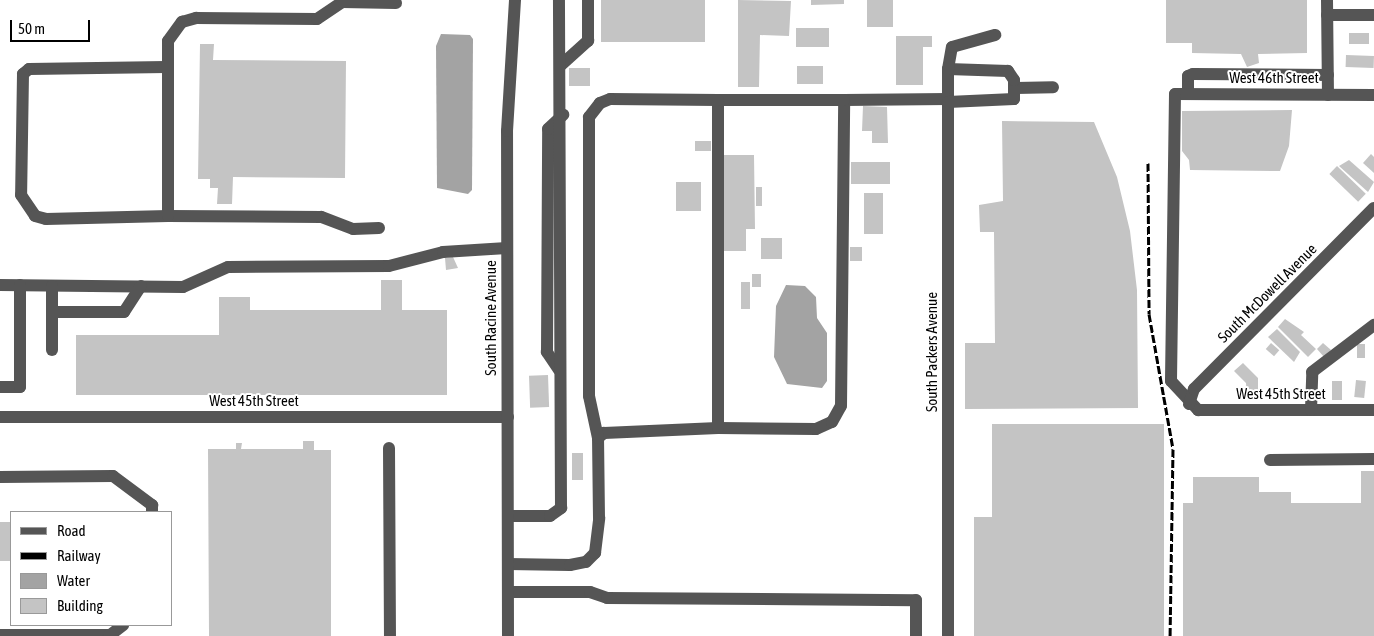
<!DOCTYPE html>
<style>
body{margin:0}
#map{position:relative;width:1374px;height:636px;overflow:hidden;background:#fff;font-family:"Asap Condensed",sans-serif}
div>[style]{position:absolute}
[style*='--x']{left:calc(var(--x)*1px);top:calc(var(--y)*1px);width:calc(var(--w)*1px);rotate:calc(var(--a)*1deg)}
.water>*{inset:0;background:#a3a3a3}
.building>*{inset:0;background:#c4c4c4;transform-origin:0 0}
.minor>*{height:12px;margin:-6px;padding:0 6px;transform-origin:6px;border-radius:6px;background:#555}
.rail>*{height:3px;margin-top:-1.5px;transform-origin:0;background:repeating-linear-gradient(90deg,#000 0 8px,transparent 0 10.5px)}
span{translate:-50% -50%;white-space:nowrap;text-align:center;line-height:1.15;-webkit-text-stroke:4px #fff;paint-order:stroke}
.street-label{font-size:15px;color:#000}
.legend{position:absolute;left:10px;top:511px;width:162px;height:115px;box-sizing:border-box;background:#fff;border:1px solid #999;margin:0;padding:6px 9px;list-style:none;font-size:15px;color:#000}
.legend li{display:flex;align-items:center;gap:10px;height:25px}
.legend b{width:25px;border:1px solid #999}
.scale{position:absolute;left:10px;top:20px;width:80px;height:22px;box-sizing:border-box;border:2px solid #000;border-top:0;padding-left:6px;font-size:15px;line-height:18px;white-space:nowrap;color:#000;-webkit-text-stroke:4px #fff;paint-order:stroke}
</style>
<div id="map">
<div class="water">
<div style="clip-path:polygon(441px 34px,470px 35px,473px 39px,472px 190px,468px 194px,437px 188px,436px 46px)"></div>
<div style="clip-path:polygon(786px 285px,805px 286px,816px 297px,817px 318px,827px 333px,827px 381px,822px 388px,787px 384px,774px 357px,776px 306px)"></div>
</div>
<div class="building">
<div style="left:601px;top:0;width:104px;height:42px"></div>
<div style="clip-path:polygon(738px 0,791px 1px,789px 36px,760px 35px,759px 87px,738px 87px)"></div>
<div style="clip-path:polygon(811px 0,844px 0,844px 4px,811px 5px)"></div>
<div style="left:867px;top:0;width:26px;height:27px"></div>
<div style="clip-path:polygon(1166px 0,1307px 0,1307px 53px,1258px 54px,1259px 63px,1247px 67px,1241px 54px,1192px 53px,1192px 43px,1166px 43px)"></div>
<div style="left:829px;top:28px;width:19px;height:33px;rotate:90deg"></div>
<div style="left:1349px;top:33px;width:20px;height:11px"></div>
<div style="clip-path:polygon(896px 36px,932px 36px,932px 47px,923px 47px,923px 85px,896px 85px)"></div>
<div style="clip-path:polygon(200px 44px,214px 44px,213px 60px,346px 61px,345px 178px,233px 177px,232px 204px,217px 204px,218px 188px,210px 188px,210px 179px,198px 179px)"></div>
<div style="left:1346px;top:55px;width:28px;height:12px;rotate:2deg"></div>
<div style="left:797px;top:66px;width:26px;height:18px"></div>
<div style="left:569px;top:68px;width:21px;height:18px"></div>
<div style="clip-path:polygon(863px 106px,887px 107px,888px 143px,872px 143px,872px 131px,862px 131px)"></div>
<div style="clip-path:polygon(1292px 110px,1289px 146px,1280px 171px,1190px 170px,1189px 160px,1182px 151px,1182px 111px)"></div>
<div style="clip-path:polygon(1002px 121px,1094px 122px,1117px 177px,1130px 231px,1137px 290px,1138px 408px,965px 409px,965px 343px,995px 343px,994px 232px,980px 232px,979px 205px,1003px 201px)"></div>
<div style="left:695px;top:141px;width:16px;height:10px"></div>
<div style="clip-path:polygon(1371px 154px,1374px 157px,1374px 173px,1363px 163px)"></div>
<div style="clip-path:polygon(724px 155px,754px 155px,755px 229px,746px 229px,746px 251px,724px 251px)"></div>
<div style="clip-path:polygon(1349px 160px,1374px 182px,1368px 192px,1339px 166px)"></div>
<div style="left:851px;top:162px;width:39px;height:22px"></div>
<div style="left:1337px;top:166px;width:40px;height:11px;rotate:44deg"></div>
<div style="left:676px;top:182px;width:25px;height:29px"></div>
<div style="left:756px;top:187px;width:6px;height:19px"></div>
<div style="left:864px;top:193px;width:19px;height:41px"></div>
<div style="left:782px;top:238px;width:21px;height:21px;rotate:90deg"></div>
<div style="left:850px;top:247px;width:12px;height:14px"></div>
<div style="clip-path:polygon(453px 257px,458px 268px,446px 270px,445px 258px)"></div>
<div style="left:752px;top:274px;width:9px;height:13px"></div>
<div style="clip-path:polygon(381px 280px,402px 280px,402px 310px,447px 310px,447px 395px,76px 395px,76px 335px,219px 335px,219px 297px,250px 297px,250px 310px,381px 310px)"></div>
<div style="left:741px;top:282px;width:9px;height:27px"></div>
<div style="clip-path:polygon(1285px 319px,1304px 332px,1301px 335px,1316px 349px,1308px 357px,1278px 327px)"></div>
<div style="clip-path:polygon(1277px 329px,1300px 352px,1294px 362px,1268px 337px)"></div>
<div style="left:1271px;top:343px;width:11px;height:8px;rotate:41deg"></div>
<div style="clip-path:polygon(1323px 343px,1331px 350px,1324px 357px,1317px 349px)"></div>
<div style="left:1357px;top:344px;width:8px;height:14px"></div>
<div style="clip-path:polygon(1243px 363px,1258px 378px,1258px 400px,1247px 400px,1246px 383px,1234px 371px)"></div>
<div style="left:548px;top:375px;width:32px;height:19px;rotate:88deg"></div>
<div style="left:1356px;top:380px;width:10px;height:17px;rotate:6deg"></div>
<div style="left:1332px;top:381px;width:10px;height:19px"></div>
<div style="clip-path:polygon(992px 424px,1164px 424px,1164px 636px,974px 636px,974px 517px,992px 517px)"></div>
<div style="clip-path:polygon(303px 441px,314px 441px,314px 450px,331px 450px,331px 636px,209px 636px,208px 449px,236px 449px,236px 443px,242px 443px,241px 449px,303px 449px)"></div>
<div style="left:572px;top:453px;width:11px;height:27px"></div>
<div style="clip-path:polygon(1361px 471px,1374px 471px,1374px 636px,1183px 636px,1183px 503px,1193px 503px,1193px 477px,1259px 477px,1259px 492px,1291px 492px,1291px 503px,1361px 503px)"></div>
<div style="left:0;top:522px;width:11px;height:39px"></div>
</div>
<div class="minor">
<div style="--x:1327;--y:0;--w:95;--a:89.4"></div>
<div style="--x:1327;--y:15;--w:47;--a:0"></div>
<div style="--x:560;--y:66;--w:38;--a:-42"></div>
<div style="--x:588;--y:41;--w:41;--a:-90"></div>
<div style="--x:166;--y:67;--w:137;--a:179.2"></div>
<div style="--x:29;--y:69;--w:8;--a:140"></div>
<div style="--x:23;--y:74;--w:121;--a:90.9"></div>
<div style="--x:21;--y:195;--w:25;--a:56"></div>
<div style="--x:35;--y:216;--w:11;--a:15"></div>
<div style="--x:46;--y:219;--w:122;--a:-1.4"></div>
<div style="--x:948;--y:69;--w:567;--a:90"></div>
<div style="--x:1014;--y:88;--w:39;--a:-1"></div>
<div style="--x:1188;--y:94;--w:18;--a:-90"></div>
<div style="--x:1188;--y:76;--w:5;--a:-22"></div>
<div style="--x:1193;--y:74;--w:135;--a:0.4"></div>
<div style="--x:1374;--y:95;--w:199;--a:-179.7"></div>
<div style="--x:1175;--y:94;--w:287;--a:90.8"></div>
<div style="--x:1171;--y:381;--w:40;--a:47"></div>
<div style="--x:1198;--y:410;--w:176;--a:0"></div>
<div style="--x:844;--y:100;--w:104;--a:-0.6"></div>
<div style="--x:948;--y:102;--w:66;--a:-2.6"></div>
<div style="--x:1014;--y:99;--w:19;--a:-90"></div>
<div style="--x:1014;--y:80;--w:11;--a:-124"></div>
<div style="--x:1008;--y:71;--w:60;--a:-178.1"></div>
<div style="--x:948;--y:69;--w:22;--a:-80"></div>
<div style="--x:952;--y:47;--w:45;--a:-15.6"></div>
<div style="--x:379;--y:228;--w:26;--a:178"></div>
<div style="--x:353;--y:229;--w:34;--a:-159"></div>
<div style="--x:321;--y:217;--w:153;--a:-179.6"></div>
<div style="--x:168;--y:216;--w:175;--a:-90"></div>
<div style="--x:168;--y:41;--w:24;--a:-54"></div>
<div style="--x:182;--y:22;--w:15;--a:-16"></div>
<div style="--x:196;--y:18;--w:121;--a:0.5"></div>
<div style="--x:317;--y:19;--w:30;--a:-34"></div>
<div style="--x:342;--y:2;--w:54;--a:1.1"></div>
<div style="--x:0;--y:285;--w:183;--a:0.6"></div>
<div style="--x:183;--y:287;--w:49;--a:-24"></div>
<div style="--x:228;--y:267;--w:161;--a:-0.4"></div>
<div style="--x:389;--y:266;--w:56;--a:-14.5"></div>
<div style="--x:443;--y:252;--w:64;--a:-3.6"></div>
<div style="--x:52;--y:312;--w:72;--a:0"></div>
<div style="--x:124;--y:312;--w:31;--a:-57"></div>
<div style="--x:52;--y:350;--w:64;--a:-90"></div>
<div style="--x:559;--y:370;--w:22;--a:-124"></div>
<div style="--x:547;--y:352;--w:223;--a:-89.7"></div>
<div style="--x:548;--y:129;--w:21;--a:-43"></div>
<div style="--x:0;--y:387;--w:20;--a:0"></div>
<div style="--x:20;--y:387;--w:102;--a:-90"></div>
<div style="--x:1189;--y:404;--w:16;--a:-72"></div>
<div style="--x:1194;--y:389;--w:255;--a:-45.2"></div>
<div style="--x:1311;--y:410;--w:38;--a:-88"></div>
<div style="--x:1312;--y:372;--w:78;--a:-37.2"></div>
<div style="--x:0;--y:417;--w:508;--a:0"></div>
<div style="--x:718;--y:428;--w:98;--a:0.6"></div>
<div style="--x:816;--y:429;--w:17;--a:-24"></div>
<div style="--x:832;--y:422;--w:18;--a:-61"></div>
<div style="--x:841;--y:406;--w:306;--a:-89.4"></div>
<div style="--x:844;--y:100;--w:126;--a:180"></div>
<div style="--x:389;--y:448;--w:188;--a:89.7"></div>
<div style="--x:1270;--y:460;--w:104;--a:-0.6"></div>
<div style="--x:0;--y:477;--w:113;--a:-0.5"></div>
<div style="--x:113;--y:476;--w:49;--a:36.6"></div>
<div style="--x:152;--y:505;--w:7;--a:90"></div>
<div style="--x:508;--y:516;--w:42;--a:0"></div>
<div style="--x:550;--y:516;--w:14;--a:-36"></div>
<div style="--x:561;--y:508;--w:508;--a:-90.23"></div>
<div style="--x:508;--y:564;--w:62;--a:0.9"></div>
<div style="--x:570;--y:565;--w:16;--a:-11"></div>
<div style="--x:586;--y:562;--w:13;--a:-45"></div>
<div style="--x:595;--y:553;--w:35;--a:-83"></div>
<div style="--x:599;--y:518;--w:80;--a:-90.7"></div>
<div style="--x:598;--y:438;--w:8;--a:-40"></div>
<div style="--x:604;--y:433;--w:114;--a:-2.5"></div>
<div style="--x:718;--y:428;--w:328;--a:-90"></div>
<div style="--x:718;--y:100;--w:108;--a:-179.5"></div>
<div style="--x:610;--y:99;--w:11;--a:158"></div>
<div style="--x:600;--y:103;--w:18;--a:128"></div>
<div style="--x:589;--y:117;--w:279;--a:90"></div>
<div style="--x:589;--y:396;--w:43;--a:77.9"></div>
<div style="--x:508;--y:592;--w:82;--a:0"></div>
<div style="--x:590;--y:592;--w:18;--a:19"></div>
<div style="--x:607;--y:598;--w:309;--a:0.4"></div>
<div style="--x:916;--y:600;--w:36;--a:90"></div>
<div style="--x:0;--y:635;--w:109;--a:0"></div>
<div style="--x:109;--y:636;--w:18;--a:-38"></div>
<div style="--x:508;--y:636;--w:505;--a:-90.11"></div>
<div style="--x:507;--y:131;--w:131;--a:-86.5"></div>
</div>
<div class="rail">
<div style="--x:1148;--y:163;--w:151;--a:89.6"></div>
<div style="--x:1149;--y:314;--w:137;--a:79.9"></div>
<div style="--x:1173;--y:449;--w:187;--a:90.9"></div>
</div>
<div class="street-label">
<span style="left:1274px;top:78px">West 46th Street</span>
<span style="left:1267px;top:293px;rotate:-45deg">South McDowell Avenue</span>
<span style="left:491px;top:318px;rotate:-90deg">South Racine Avenue</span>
<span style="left:932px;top:352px;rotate:-90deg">South Packers Avenue</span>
<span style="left:1281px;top:394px">West 45th Street</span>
<span style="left:254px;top:401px">West 45th Street</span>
</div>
<ul class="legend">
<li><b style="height:6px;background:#555"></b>Road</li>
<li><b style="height:6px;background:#000"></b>Railway</li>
<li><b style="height:14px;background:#a3a3a3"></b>Water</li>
<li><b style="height:14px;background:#c4c4c4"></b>Building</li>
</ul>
<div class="scale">50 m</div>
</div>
